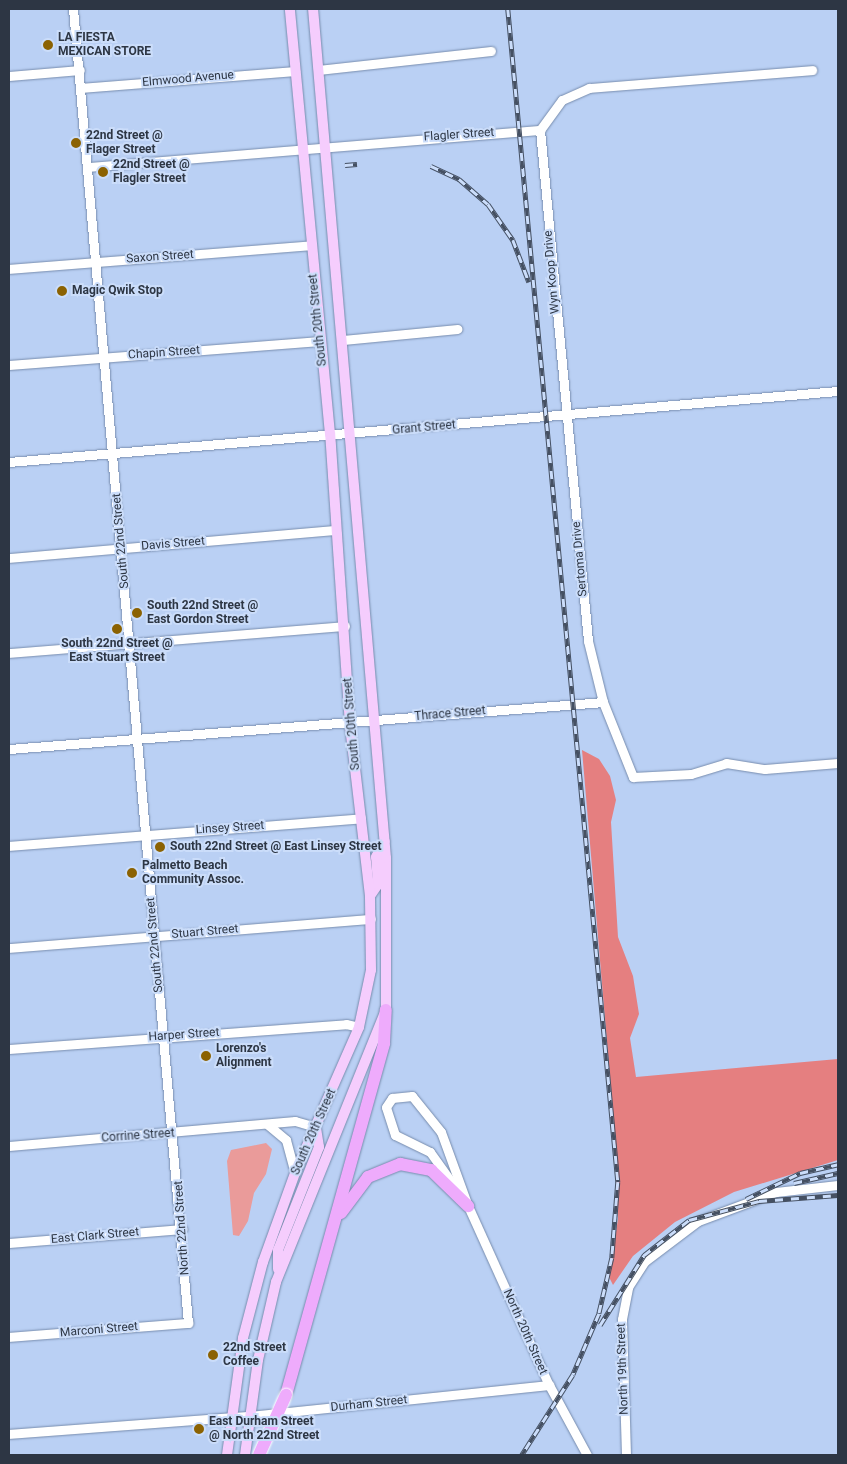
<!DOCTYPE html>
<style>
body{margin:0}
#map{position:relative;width:847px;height:1464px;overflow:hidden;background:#bad0f4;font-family:Roboto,sans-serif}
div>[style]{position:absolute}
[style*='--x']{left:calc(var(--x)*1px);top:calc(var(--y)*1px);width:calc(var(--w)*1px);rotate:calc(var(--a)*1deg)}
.green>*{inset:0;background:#ea9b9a}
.forest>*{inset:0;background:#e57f80}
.roads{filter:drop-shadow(0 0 1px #778cad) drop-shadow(0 0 1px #778cad)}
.minor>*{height:9px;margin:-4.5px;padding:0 4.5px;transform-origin:4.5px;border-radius:4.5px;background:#fff}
.major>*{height:10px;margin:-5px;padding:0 5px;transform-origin:5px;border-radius:5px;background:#f5cdfd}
.highway>*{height:12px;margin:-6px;padding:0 6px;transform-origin:6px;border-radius:6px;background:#eeabfc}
.rail>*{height:4.5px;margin-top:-2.25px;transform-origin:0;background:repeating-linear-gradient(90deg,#cbddfa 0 8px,#455062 0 16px);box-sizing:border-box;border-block:1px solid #455062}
.bridges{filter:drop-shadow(0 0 1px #fff) drop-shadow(0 0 1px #fff)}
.highway-bridge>*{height:12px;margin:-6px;padding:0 6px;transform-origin:6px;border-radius:6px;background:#eeabfc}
.dots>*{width:14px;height:14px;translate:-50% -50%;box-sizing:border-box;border:2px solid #cbddfa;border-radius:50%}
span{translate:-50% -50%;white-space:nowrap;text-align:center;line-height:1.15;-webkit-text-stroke:4px #cbddfa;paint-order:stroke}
.poi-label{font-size:12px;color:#2d3644;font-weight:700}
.left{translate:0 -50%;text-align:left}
.street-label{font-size:12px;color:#2d3644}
.frame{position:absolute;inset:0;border:10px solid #2d3644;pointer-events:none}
</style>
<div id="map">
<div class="green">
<div style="clip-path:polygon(266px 1143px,272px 1149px,266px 1174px,254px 1193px,248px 1221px,239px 1236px,233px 1235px,227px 1161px,231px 1150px)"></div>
</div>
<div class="forest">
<div style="clip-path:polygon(582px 750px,599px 759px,610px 776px,616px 800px,611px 822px,618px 937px,633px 976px,639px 1014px,630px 1038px,636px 1077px,838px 1059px,838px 1160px,734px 1192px,675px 1222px,633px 1256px,613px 1285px,609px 1277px,618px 1219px,614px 1124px)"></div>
</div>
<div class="roads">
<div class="minor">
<div style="--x:318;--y:70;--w:174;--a:-6.3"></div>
<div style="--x:9;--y:76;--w:71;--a:-4.8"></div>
<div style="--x:80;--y:88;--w:216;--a:-4.5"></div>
<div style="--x:540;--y:130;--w:513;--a:84.63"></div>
<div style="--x:588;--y:641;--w:63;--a:76.2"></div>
<div style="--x:603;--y:702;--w:81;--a:68.2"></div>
<div style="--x:633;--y:777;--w:58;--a:-3"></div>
<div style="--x:691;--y:774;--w:37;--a:-17"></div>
<div style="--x:726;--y:763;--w:39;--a:9"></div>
<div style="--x:765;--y:769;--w:73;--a:-4.7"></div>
<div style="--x:88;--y:167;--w:454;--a:-4.7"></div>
<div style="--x:540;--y:130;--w:37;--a:-54"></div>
<div style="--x:562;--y:100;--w:30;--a:-24"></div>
<div style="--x:589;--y:88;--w:224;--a:-4.6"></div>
<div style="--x:9;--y:269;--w:303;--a:-4.5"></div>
<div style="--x:343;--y:340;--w:115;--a:-5.5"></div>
<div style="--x:9;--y:365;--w:312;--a:-4.4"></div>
<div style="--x:9;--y:462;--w:832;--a:-4.9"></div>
<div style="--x:9;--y:558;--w:328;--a:-4.9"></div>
<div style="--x:9;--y:653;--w:337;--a:-4.6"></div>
<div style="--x:9;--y:749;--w:596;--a:-4.52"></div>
<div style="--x:9;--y:846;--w:353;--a:-4.5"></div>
<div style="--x:9;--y:948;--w:363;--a:-4.6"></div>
<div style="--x:9;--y:1049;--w:338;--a:-4.2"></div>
<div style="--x:346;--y:1024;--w:13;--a:13"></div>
<div style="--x:267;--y:1124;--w:25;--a:40"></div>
<div style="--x:286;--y:1140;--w:34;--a:75"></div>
<div style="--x:9;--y:1146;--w:287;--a:-5"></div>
<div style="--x:295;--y:1121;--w:22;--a:16"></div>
<div style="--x:455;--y:1187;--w:43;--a:-125.5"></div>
<div style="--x:430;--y:1152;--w:39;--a:-154"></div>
<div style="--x:395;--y:1135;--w:29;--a:-108"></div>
<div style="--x:386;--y:1107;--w:11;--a:-56"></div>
<div style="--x:392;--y:1098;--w:20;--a:-6"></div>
<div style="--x:412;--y:1096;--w:46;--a:51.1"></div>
<div style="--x:441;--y:1132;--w:79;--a:70"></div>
<div style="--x:468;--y:1206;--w:196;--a:65.7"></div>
<div style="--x:549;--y:1385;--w:80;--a:61.5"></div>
<div style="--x:9;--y:1243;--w:174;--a:-4.6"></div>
<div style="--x:9;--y:1337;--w:180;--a:-4.5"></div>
<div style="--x:188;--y:1323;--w:1319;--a:-95"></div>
<div style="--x:9;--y:1434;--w:241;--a:-4.3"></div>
<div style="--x:249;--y:1416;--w:302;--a:-5.9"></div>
<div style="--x:626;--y:1455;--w:136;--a:-91.7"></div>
<div style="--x:622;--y:1319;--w:33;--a:-79"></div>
<div style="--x:628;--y:1287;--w:30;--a:-57"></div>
<div style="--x:644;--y:1262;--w:68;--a:-37.2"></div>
<div style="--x:698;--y:1221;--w:83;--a:-20.4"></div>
<div style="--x:776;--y:1192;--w:62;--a:-6.4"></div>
</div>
<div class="major">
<div style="--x:370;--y:896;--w:14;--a:-56"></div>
<div style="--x:378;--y:884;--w:27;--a:-94"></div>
<div style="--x:376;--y:857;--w:18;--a:-61"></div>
<div style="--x:278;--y:1269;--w:19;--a:-90"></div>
<div style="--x:278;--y:1250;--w:111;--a:-68.3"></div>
<div style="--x:319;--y:1147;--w:20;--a:-99"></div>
<div style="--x:227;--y:1455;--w:118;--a:-82.2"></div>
<div style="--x:243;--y:1338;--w:79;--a:-75.3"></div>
<div style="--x:263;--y:1262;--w:95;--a:-70.2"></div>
<div style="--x:295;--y:1173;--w:159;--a:-66.3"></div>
<div style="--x:359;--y:1027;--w:58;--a:-78.1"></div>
<div style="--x:371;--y:970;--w:74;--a:-90.8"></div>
<div style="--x:370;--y:896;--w:172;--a:-96.7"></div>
<div style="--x:350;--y:725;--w:292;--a:-93.9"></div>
<div style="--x:330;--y:434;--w:427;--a:-95.4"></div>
<div style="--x:245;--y:1455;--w:96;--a:-82.2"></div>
<div style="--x:258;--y:1360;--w:80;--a:-77"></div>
<div style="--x:276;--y:1282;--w:293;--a:-68"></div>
<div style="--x:386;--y:1010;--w:152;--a:-90"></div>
<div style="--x:386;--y:858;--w:852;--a:-94.91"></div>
</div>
<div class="highway">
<div style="--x:341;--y:1213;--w:45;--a:-53.1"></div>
<div style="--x:368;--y:1177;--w:35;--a:-22"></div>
<div style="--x:400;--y:1164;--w:32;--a:11"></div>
<div style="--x:431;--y:1170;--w:52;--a:44.2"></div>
<div style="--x:286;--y:1395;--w:365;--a:-74.4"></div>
<div style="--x:384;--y:1043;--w:33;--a:-87"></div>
</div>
</div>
<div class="rail">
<div style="--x:508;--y:9;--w:1178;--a:84.64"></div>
<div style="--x:618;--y:1182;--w:76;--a:94.5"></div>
<div style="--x:612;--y:1258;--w:57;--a:103.1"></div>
<div style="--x:599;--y:1314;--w:66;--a:113.1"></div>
<div style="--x:573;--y:1375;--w:95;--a:122.5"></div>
<div style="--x:345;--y:165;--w:12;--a:-5"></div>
<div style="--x:431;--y:166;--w:31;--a:25"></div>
<div style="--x:459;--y:179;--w:38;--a:41"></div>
<div style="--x:488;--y:204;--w:44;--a:55.2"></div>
<div style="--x:513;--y:240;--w:45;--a:69.1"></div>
<div style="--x:794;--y:1183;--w:45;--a:-12.8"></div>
<div style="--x:746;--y:1199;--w:60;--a:-25.7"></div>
<div style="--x:800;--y:1173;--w:39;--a:-13"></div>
<div style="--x:600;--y:1325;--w:83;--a:-57.8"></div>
<div style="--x:644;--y:1255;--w:57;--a:-37.9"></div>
<div style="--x:689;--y:1220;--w:73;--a:-15.2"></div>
<div style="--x:759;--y:1201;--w:79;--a:-4.3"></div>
</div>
<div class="bridges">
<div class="highway-bridge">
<div style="--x:259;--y:1455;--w:66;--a:-65.8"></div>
</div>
</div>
<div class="dots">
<div style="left:48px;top:45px;background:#8b6202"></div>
<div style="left:76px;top:143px;background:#8b6202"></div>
<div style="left:103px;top:172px;background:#8b6202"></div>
<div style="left:62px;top:291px;background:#8b6202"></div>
<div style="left:137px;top:613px;background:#8b6202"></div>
<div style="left:117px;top:629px;background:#8b6202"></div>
<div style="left:160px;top:847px;background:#8b6202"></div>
<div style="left:132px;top:873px;background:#8b6202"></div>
<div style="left:206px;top:1056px;background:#8b6202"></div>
<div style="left:213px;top:1355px;background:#8b6202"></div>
<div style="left:199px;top:1429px;background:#8b6202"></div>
</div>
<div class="poi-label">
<span class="left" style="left:58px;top:45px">LA FIESTA<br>MEXICAN STORE</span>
<span class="left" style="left:86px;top:143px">22nd Street @<br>Flager Street</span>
<span class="left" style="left:113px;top:172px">22nd Street @<br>Flagler Street</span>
<span class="left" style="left:72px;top:291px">Magic Qwik Stop</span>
<span class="left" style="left:147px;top:613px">South 22nd Street @<br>East Gordon Street</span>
<span style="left:117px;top:651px">South 22nd Street @<br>East Stuart Street</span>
<span class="left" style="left:170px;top:847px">South 22nd Street @ East Linsey Street</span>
<span class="left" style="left:142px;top:873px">Palmetto Beach<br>Community Assoc.</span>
<span class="left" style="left:216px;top:1056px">Lorenzo's<br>Alignment</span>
<span class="left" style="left:223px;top:1355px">22nd Street<br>Coffee</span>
<span class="left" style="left:209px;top:1429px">East Durham Street<br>@ North 22nd Street</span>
</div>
<div class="street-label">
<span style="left:188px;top:79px;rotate:-5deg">Elmwood Avenue</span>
<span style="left:459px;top:135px;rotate:-4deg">Flagler Street</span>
<span style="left:160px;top:257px;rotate:-4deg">Saxon Street</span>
<span style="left:552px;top:272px;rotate:-95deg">Wyn Koop Drive</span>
<span style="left:318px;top:320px;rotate:-96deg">South 20th Street</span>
<span style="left:164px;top:353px;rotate:-4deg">Chapin Street</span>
<span style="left:424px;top:428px;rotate:-5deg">Grant Street</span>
<span style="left:121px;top:541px;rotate:-95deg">South 22nd Street</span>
<span style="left:173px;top:544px;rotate:-5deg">Davis Street</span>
<span style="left:580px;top:559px;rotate:-95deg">Sertoma Drive</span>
<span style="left:450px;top:714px;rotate:-5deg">Thrace Street</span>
<span style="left:352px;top:724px;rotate:-95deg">South 20th Street</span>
<span style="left:230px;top:828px;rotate:-4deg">Linsey Street</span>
<span style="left:205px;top:932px;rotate:-5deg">Stuart Street</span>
<span style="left:155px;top:945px;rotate:-95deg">South 22nd Street</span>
<span style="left:184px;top:1035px;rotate:-4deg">Harper Street</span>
<span style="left:314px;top:1132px;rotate:-66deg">South 20th Street</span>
<span style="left:138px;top:1136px;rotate:-4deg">Corrine Street</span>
<span style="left:182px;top:1228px;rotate:-94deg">North 22nd Street</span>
<span style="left:95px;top:1236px;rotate:-5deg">East Clark Street</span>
<span style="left:99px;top:1330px;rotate:-5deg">Marconi Street</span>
<span style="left:525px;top:1332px;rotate:66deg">North 20th Street</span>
<span style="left:623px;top:1369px;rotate:-92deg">North 19th Street</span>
<span style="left:369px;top:1404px;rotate:-6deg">Durham Street</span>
</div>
<div class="frame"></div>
</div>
